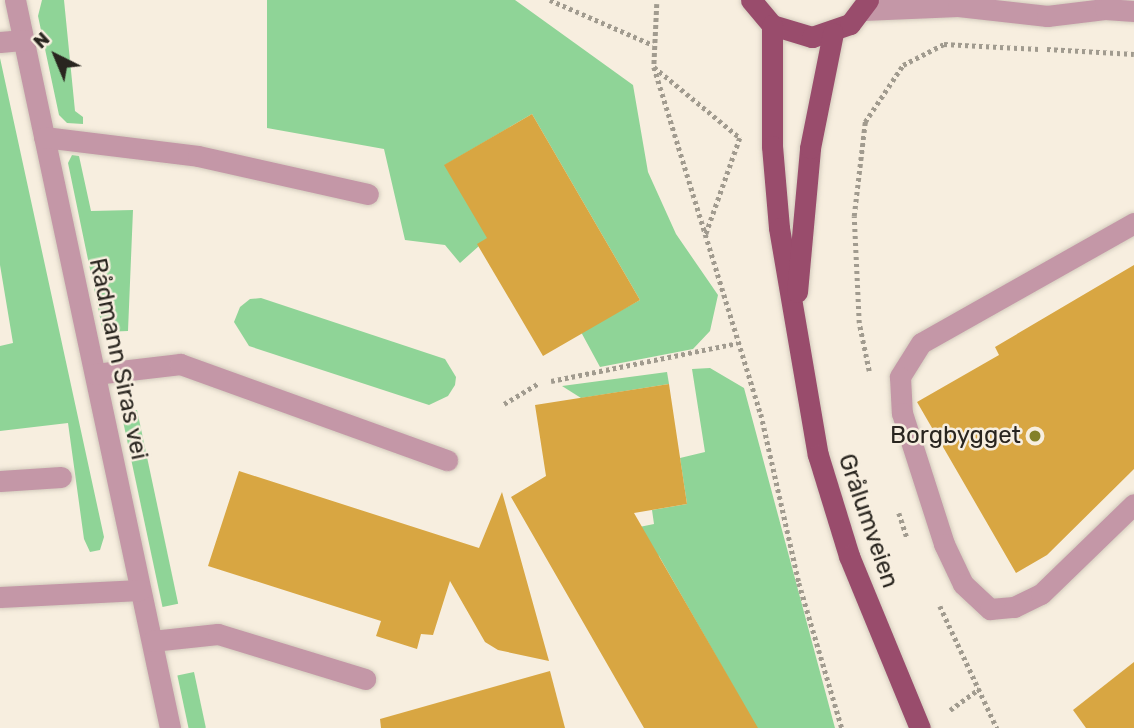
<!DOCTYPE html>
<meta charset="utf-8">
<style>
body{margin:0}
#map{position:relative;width:1134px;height:728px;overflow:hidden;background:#f7eedf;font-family:Rubik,sans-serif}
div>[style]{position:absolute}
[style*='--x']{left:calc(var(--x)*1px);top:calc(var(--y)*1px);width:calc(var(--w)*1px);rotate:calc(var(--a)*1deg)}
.green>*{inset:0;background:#8fd497;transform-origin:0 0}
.building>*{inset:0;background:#d8a642}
.path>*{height:4.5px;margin-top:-2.25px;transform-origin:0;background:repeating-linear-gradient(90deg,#a19b8f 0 3.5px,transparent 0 7px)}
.roads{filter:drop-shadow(0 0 2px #d2cabc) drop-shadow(0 0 2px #d2cabc)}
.minor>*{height:21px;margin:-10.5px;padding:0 10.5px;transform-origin:10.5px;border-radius:10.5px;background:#c497a7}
.major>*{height:21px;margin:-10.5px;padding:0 10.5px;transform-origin:10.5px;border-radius:10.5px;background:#994c6c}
.dots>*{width:19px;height:19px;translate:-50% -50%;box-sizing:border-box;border:4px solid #f7eedf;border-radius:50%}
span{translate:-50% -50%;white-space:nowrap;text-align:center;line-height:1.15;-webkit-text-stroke:5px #f7eedf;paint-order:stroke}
.street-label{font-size:24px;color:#29251f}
.poi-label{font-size:24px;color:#29251f}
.right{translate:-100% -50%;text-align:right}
.north{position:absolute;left:21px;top:21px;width:70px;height:70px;-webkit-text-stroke:5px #f7eedf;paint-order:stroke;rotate:317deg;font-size:19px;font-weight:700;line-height:28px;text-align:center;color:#29251f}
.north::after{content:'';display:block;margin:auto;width:24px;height:32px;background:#29251f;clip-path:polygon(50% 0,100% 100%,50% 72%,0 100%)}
</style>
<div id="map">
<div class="green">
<div style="clip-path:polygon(42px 0,64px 0,75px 111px,83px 117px,83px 124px,67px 123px,59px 115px,38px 16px)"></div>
<div style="clip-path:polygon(267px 0,515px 0,633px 85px,648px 172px,676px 234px,718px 295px,710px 331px,693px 349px,600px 367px,581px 332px,640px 300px,532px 114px,445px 165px,489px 237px,460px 263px,445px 245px,405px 240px,384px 149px,267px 128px)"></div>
<div style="clip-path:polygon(0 58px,104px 537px,100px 550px,90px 552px,84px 539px,68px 423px,0 431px,0 346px,13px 343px,0 265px)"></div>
<div style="clip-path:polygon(72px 155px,79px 156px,91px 211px,133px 210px,128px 331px,103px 332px,68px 163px)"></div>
<div style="clip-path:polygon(261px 298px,445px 359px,456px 377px,455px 385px,448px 396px,429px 405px,249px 346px,234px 322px,240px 307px,250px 299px)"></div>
<div style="clip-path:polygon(710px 368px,744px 388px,835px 728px,757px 728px,659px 556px,605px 534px,654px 524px,652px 510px,687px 504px,680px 458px,705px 452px,692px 369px)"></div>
<div style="clip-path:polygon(667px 372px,669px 384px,581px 398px,562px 386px)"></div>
<div style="left:137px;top:410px;width:198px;height:16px;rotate:78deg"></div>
<div style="left:194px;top:672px;width:57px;height:17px;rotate:78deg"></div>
</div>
<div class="building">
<div style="clip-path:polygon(532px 114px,640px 300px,543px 356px,477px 244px,487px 238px,444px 165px)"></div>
<div style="clip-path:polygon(1134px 265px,1134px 469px,1047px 555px,1016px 573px,917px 402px,999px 355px,995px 347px)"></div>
<div style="clip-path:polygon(669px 384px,687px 504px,634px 513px,758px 728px,644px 728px,511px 497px,546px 476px,535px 405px)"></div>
<div style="clip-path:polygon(239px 471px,479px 548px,502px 492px,549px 661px,498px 650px,485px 642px,450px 581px,433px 635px,421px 634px,417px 649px,376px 636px,381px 621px,208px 566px)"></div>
<div style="clip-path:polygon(1134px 662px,1134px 728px,1086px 728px,1073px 710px)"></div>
<div style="clip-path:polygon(550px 671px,565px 728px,381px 728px,380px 719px)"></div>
</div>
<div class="path">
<div style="--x:550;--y:0;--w:112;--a:23.6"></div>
<div style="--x:657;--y:4;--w:63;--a:92.7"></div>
<div style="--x:654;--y:67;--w:112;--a:39.5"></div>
<div style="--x:740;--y:138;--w:102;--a:109.5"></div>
<div style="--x:1047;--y:49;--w:87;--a:3.3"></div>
<div style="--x:654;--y:67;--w:363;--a:72.9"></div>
<div style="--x:761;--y:414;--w:173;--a:77.3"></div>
<div style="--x:799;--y:583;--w:151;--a:73.5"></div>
<div style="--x:869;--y:371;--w:49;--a:-101.8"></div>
<div style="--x:859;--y:323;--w:107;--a:-92.7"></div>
<div style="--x:854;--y:216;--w:95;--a:-83.3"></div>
<div style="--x:865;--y:122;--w:69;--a:-56.3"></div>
<div style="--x:903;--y:65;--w:46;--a:-27.1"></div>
<div style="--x:944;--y:44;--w:95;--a:3"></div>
<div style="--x:551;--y:381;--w:190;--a:-11.5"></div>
<div style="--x:504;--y:404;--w:39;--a:-31"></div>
<div style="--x:899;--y:513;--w:26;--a:72"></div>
<div style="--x:940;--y:606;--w:135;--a:65"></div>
<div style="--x:950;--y:710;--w:36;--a:-36"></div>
</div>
<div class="roads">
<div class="minor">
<div style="--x:15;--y:0;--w:744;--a:77.98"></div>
<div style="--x:863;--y:10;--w:95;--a:-2.4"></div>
<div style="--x:958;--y:6;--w:90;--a:6.4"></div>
<div style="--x:1047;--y:16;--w:58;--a:-6.9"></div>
<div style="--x:1105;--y:9;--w:29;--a:4"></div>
<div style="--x:0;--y:42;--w:24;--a:-5"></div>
<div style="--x:44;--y:137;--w:155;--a:7"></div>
<div style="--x:198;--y:156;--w:174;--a:12.6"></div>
<div style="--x:1134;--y:223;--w:244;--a:150.6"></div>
<div style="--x:921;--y:343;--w:40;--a:122"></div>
<div style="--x:900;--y:377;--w:36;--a:87"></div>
<div style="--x:902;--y:413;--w:138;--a:72.2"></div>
<div style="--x:944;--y:544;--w:44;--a:64.6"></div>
<div style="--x:963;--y:584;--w:37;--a:43"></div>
<div style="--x:990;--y:609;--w:24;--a:-5"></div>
<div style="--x:1014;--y:607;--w:30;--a:-26"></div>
<div style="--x:1041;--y:594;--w:129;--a:-44.1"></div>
<div style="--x:95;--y:374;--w:86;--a:-6.7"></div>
<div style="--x:180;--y:364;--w:284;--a:19.8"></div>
<div style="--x:0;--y:481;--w:61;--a:-3.8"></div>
<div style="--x:0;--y:597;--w:140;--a:-2.9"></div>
<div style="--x:152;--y:641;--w:66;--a:-6.1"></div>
<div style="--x:218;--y:634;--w:154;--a:17"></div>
</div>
<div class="major">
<div style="--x:751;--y:0;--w:33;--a:50"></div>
<div style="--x:772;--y:25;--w:42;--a:16.7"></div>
<div style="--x:812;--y:37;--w:40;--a:-18.9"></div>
<div style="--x:850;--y:24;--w:30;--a:-53"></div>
<div style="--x:772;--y:25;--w:121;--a:90"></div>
<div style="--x:772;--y:146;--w:82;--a:85.1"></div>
<div style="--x:779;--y:228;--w:230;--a:80.3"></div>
<div style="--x:818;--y:455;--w:106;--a:72.9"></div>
<div style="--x:849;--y:556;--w:186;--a:67.6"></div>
<div style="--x:797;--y:292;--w:145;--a:-84.8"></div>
<div style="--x:810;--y:148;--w:117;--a:-78.7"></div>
</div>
</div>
<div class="dots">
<div style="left:1035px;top:436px;background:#838129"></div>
</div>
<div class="street-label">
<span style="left:118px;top:359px;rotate:78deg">Rådmann Siras vei</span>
<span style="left:868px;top:521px;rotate:71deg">Grålumveien</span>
</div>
<div class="poi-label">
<span class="right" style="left:1021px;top:436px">Borgbygget</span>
</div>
<div class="north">N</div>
</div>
